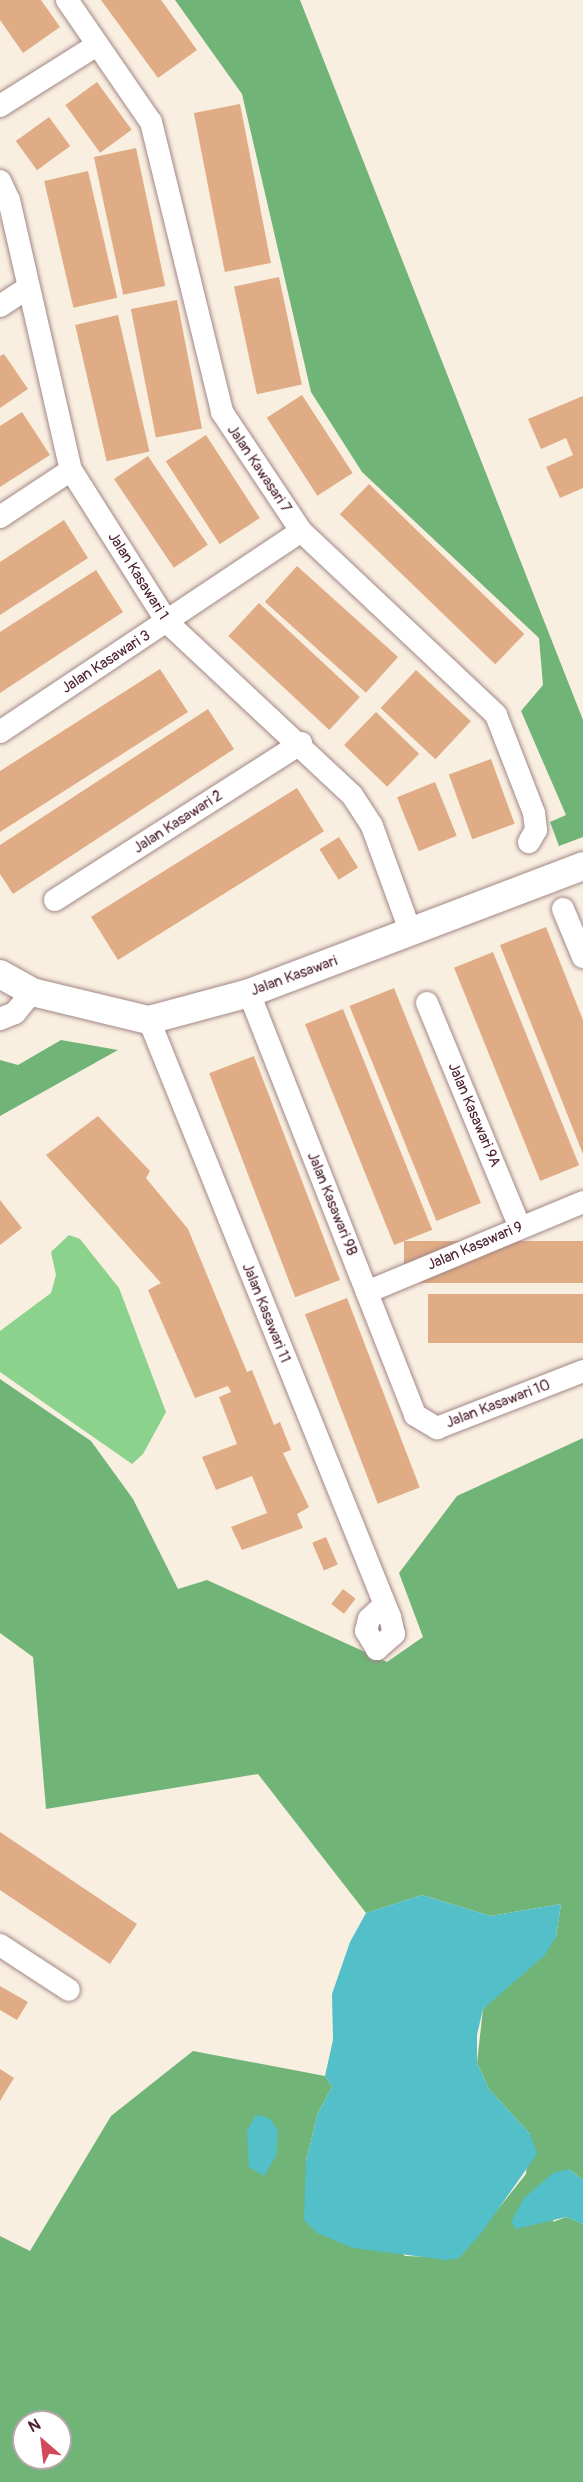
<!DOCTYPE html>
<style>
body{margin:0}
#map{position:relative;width:583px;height:2482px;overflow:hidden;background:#f9efe1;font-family:Pangolin,sans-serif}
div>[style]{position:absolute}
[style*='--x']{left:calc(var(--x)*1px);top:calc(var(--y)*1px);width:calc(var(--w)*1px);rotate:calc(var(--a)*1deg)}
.green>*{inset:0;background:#8bd28d}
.forest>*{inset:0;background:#70b478}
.water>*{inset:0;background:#52bfc9}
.building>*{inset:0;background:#e0ac85;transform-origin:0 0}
.roads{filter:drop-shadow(0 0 2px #a28786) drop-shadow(0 0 2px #a28786)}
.minor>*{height:22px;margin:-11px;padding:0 11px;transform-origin:11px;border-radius:11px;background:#fff}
.tertiary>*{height:28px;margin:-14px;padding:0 14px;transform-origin:14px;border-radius:14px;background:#fff}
span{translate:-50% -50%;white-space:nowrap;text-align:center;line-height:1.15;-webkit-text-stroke:4.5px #fff;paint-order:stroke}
.street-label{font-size:15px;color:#4a1f2b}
.north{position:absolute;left:12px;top:2410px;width:60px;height:60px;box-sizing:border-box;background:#fff;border:2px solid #b7a5aa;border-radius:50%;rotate:332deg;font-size:16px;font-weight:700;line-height:24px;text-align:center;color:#4a1f2b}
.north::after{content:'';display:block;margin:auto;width:21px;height:27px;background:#d1495b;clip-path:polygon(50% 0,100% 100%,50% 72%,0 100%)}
</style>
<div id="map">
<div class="green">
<div style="clip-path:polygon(69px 1235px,80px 1239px,119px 1288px,166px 1412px,143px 1454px,132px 1464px,0 1372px,0 1331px,51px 1293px,56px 1275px,51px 1252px)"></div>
</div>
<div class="forest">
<div style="clip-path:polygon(175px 0,300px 0,583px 720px,583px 837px,559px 846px,550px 822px,566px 815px,521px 711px,543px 685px,539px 638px,362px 472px,311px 392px,242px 94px)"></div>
<div style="clip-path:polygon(61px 1040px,118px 1050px,0 1116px,0 1060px,18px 1065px)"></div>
<div style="clip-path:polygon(evenodd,0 1379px,91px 1441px,133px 1499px,178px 1589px,207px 1580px,387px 1662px,423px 1637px,399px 1573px,457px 1496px,583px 1438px,583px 2180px,569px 2169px,553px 2222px,566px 2217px,583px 2224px,583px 2482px,0 2482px,0 2236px,30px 2251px,111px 2116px,193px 2051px,325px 2076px,332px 2087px,318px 2113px,306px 2161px,405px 2256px,459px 2258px,526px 2174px,530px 2134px,489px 2089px,477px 2063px,483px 2009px,556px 1937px,561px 1904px,491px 1916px,422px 1895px,366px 1913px,258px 1774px,46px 1809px,33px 1657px,0 1633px,0 1379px,24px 2422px,60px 2422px,60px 2458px,24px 2458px,24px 2422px)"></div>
</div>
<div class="water">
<div style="clip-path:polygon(422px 1895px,491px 1916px,561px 1904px,556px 1937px,544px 1956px,483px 2009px,477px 2035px,477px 2063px,489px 2089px,530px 2134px,537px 2154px,482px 2232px,459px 2258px,447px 2260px,353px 2248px,317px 2233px,304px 2220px,306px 2161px,318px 2113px,332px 2087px,325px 2076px,333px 2040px,332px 1994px,350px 1942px,366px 1913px)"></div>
<div style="clip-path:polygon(256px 2115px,269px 2118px,278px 2130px,276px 2156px,264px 2176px,249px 2167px,247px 2131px)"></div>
<div style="clip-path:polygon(569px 2169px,583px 2180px,583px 2224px,566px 2217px,516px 2229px,511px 2222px,524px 2198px,553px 2173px)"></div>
</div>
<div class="building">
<div style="clip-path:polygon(0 0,41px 0,60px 27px,23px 53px,0 20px)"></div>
<div style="clip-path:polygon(101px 0,161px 0,197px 50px,158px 78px)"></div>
<div style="left:97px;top:82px;width:59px;height:39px;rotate:54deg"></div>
<div style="left:240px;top:104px;width:162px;height:47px;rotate:79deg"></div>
<div style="left:49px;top:117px;width:36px;height:41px;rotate:54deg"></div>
<div style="left:136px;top:148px;width:141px;height:43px;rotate:78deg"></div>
<div style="left:88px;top:171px;width:130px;height:45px;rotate:77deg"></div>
<div style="left:279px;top:277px;width:110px;height:46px;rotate:78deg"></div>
<div style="left:177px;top:300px;width:131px;height:47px;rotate:79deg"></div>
<div style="left:118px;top:315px;width:140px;height:44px;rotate:77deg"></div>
<div style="clip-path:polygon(4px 354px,28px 389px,0 408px,0 356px)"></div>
<div style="left:302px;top:395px;width:93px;height:42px;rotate:57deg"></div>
<div style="clip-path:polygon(583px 396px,583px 488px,560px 498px,546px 467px,573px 455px,566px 438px,541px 449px,528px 419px)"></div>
<div style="clip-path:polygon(22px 412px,50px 455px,0 487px,0 426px)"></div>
<div style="left:206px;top:435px;width:99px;height:48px;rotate:57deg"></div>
<div style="left:148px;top:456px;width:107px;height:41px;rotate:56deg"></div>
<div style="left:369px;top:484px;width:216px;height:42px;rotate:44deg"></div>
<div style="clip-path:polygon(64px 520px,88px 558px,0 615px,0 562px)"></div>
<div style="left:297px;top:566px;width:136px;height:48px;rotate:42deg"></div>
<div style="clip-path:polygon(96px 570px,123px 612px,0 693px,0 632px)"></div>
<div style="left:259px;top:603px;width:138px;height:45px;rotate:43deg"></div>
<div style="clip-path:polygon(160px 669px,188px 712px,0 832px,0 771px)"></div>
<div style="left:416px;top:670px;width:75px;height:52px;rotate:43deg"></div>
<div style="clip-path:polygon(208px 709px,234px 749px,13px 894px,0 874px,0 845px)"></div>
<div style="left:376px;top:712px;width:60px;height:46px;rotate:44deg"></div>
<div style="left:491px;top:759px;width:69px;height:45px;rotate:70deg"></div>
<div style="left:435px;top:782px;width:58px;height:41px;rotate:68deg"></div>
<div style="left:297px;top:788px;width:51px;height:243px;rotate:58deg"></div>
<div style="left:339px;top:837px;width:36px;height:23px;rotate:58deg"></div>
<div style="clip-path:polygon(546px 927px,583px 1020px,583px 1154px,500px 945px)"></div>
<div style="left:493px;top:952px;width:230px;height:42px;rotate:68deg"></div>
<div style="left:394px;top:988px;width:232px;height:48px;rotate:68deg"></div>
<div style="left:343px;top:1009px;width:238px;height:41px;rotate:68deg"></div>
<div style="left:254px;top:1056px;width:240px;height:48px;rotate:69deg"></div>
<div style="clip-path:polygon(98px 1116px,150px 1171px,146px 1178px,188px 1229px,247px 1372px,252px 1370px,274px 1425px,280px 1422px,291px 1450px,283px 1453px,309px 1507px,297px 1514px,303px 1528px,242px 1550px,231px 1527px,267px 1513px,252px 1476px,216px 1490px,202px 1457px,237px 1444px,219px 1397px,231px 1392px,228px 1386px,195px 1398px,148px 1290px,161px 1283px,46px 1155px)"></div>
<div style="clip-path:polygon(0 1200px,22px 1228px,0 1245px)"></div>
<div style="left:583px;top:1241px;width:42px;height:179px;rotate:90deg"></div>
<div style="left:583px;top:1294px;width:49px;height:155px;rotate:90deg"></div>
<div style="left:347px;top:1298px;width:203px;height:45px;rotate:69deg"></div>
<div style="left:326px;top:1537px;width:30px;height:15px;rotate:67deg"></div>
<div style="left:343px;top:1589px;width:16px;height:19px;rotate:38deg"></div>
<div style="clip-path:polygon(0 1832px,137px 1924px,110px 1964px,0 1890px)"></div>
<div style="clip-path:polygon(0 1986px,28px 2002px,17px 2020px,0 2010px)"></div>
<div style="clip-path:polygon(0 2069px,14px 2078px,0 2101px)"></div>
</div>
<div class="roads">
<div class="minor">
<div style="--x:67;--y:0;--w:148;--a:55.5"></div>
<div style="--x:151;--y:122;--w:299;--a:76.2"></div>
<div style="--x:222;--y:412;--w:143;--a:56.4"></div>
<div style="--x:301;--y:531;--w:268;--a:43.3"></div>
<div style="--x:496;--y:715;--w:105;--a:68.8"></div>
<div style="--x:534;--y:813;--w:17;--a:83"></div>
<div style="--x:536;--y:830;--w:14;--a:120"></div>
<div style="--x:0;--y:106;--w:115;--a:-32.2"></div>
<div style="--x:0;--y:181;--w:21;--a:65"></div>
<div style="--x:9;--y:200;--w:277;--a:77.1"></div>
<div style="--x:71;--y:470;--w:180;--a:57.7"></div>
<div style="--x:167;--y:622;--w:253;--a:43.1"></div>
<div style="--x:352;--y:795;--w:37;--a:57"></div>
<div style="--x:372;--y:826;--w:114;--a:70"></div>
<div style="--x:0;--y:306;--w:33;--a:-33"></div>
<div style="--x:0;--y:517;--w:85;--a:-33.5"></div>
<div style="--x:0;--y:732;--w:362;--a:-33.7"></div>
<div style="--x:55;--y:900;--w:292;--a:-32.5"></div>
<div style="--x:563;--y:909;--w:52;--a:67.4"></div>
<div style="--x:249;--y:993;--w:453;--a:68.5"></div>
<div style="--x:415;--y:1415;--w:26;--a:31"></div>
<div style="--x:437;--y:1428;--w:157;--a:-21.3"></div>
<div style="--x:427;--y:1003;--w:243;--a:67.5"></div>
<div style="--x:0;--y:1019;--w:16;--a:-22"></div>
<div style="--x:15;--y:1013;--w:27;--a:-51"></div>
<div style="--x:149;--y:1020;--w:644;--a:68.02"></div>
<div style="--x:390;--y:1617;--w:17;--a:77"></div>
<div style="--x:394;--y:1634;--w:23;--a:139"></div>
<div style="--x:377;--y:1649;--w:21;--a:-121"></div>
<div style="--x:366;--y:1631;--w:12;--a:-76"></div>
<div style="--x:369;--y:1619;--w:19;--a:-43"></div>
<div style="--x:367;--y:1292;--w:234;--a:-22.6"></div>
<div style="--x:0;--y:1945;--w:82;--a:33.1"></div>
</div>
<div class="tertiary">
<div style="--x:0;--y:974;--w:37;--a:29"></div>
<div style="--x:32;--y:992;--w:120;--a:13.5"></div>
<div style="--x:149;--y:1020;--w:104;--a:-15.1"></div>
<div style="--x:249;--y:993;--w:357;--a:-20.8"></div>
</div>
</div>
<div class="street-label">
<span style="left:259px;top:469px;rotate:56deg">Jalan Kawasari 7</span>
<span style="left:138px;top:576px;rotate:58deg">Jalan Kasawari 1</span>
<span style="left:106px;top:662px;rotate:-33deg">Jalan Kasawari 3</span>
<span style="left:178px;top:822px;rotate:-33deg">Jalan Kasawari 2</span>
<span style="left:294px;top:976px;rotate:-20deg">Jalan Kasawari</span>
<span style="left:474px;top:1115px;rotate:67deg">Jalan Kasawari 9A</span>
<span style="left:332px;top:1204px;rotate:68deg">Jalan Kasawari 9B</span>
<span style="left:475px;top:1246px;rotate:-23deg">Jalan Kasawari 9</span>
<span style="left:266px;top:1313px;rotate:68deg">Jalan Kasawari 11</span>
<span style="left:498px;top:1404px;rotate:-21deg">Jalan Kasawari 10</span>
</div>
<div class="north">N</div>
</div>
